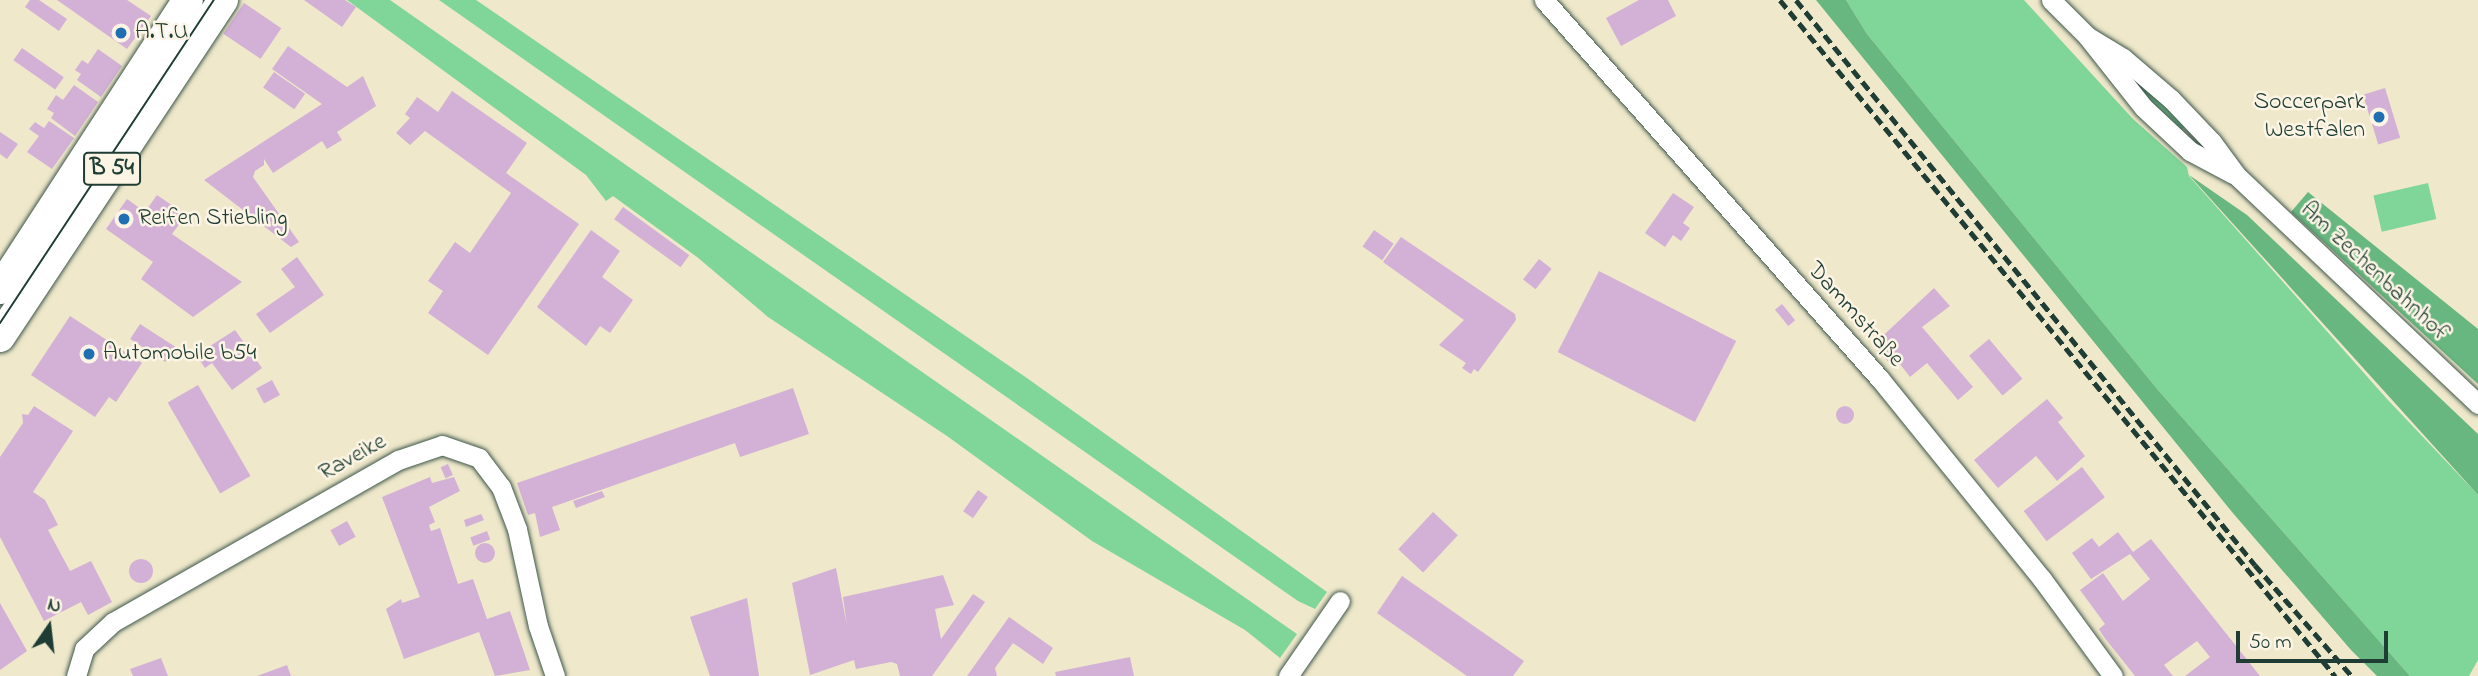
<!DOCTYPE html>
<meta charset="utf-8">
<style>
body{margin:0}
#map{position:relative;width:2478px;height:676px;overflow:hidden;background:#efe8cb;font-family:"Indie Flower",sans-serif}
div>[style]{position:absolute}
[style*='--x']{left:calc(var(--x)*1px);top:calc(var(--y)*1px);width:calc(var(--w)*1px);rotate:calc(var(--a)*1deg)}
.green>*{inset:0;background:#80d598;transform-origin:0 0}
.forest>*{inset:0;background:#68b680}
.building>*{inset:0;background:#d3b1d6;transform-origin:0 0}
.round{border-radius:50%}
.roads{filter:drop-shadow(0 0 2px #3e574b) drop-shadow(0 0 2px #3e574b)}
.street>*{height:19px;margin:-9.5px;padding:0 9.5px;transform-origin:9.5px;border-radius:9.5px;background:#fff}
.primary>*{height:30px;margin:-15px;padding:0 15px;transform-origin:15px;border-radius:15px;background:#fff}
.tram>*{height:2px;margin:-1px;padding:0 1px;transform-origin:1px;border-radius:1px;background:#1f3d34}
.rail>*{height:5px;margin-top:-2.5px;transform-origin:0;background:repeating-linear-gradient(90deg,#1f3d34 0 10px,transparent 0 15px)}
.dots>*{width:19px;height:19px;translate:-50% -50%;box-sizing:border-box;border:4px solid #fcf5e5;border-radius:50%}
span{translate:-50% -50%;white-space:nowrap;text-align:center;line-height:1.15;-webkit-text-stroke:5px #fcf5e5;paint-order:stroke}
.shield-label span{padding:2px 5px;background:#fcf5e5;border:2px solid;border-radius:5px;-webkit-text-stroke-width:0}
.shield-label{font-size:23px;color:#1f3d34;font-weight:700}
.poi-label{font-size:24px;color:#1f3d34}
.left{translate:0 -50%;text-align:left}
.right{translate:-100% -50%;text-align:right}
.street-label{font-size:24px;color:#1f3d34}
.north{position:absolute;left:14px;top:592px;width:70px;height:70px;-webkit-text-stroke:5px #fcf5e5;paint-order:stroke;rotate:14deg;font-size:19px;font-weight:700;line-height:28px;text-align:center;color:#1f3d34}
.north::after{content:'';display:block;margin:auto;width:24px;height:32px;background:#1f3d34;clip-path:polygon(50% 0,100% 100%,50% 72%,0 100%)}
.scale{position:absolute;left:2236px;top:631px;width:152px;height:32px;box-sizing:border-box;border:4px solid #1f3d34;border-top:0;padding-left:9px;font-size:21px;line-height:24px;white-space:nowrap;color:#1f3d34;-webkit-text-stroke:5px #fcf5e5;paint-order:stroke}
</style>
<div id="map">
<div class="green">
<div style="clip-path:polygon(347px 0,390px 0,1297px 634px,1280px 658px,1245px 630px,1092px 541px,947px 436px,768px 317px,697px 257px,613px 196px,606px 201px,586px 175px)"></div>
<div style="clip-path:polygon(439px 0,476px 0,1024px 376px,1327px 592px,1315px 609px,1298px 601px)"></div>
<div style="clip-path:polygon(1846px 0,2024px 0,2133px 119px,2187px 167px,2189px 176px,2387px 399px,2478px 495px,2478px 660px,2469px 676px,2410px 676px,2158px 390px,1867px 34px)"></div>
<div style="left:2148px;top:87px;width:54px;height:10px;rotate:44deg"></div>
<div style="left:2428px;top:183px;width:37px;height:56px;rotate:77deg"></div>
</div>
<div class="forest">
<div style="clip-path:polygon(1816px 0,1846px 0,1867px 34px,2158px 390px,2410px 676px,2377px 676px,2351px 650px,2232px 512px)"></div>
<div style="clip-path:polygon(2189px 175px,2247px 215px,2478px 434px,2478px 495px)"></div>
<div style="clip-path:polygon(2308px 192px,2478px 329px,2478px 384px,2291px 212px)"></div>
</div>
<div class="building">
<div style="clip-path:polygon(30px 0,39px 0,67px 19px,59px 31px,25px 7px)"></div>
<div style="clip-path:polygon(57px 0,127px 0,151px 16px,127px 49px)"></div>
<div style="clip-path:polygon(304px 0,345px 0,356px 7px,342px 27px)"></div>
<div style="clip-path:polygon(1639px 0,1668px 0,1676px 16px,1621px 46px,1606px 18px)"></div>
<div style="left:244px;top:3px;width:45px;height:37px;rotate:34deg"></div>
<div style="clip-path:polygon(288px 46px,347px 87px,363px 76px,376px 106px,337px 132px,342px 140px,327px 149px,322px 141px,273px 173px,264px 159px,264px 165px,255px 171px,253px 177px,299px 242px,291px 247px,204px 180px,322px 104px,272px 69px)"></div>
<div style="left:22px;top:48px;width:51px;height:15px;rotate:35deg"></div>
<div style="clip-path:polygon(98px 49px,122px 66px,101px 97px,77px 80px,81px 74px,75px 70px,82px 60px,88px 64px)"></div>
<div style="left:274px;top:72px;width:38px;height:19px;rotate:35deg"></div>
<div style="clip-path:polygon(74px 85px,98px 102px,75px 136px,51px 118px,54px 113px,47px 109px,56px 95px,63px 100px)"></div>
<div style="left:2385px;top:88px;width:52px;height:23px;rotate:73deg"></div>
<div style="clip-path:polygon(452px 91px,527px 143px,506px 173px,579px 224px,488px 355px,428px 313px,443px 291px,428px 281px,455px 242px,470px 253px,511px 193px,425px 131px,410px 145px,396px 133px,410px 118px,405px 114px,417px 97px,438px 112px)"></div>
<div style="clip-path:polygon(49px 121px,74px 138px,52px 169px,27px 152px,39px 136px,29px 129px,35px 122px,44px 128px)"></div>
<div style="clip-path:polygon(0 132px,18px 144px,7px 159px,0 154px)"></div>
<div style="clip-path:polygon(1673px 193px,1694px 207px,1683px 223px,1690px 228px,1681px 241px,1673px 235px,1665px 247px,1645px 233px)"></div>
<div style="clip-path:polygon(157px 195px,186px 215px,172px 234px,242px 282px,193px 317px,141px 279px,153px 262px,106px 229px,127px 199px,145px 212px)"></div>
<div style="left:623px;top:207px;width:82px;height:15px;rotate:36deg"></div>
<div style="clip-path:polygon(591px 230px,620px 251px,602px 277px,633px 300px,610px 333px,600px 326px,586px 346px,537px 307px)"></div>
<div style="left:1374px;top:230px;width:24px;height:20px;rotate:35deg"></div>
<div style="clip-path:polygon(1401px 237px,1515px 314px,1516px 320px,1478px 372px,1474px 369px,1471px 374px,1462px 368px,1466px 363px,1439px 345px,1464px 320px,1383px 262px)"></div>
<div style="clip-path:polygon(297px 257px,324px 295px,270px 333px,256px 314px,295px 287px,281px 269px)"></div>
<div style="left:1539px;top:259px;width:16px;height:26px;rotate:38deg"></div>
<div style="left:1599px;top:271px;width:154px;height:91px;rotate:27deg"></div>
<div style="clip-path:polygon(1934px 288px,1950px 306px,1922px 327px,1973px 387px,1958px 400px,1927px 363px,1910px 377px,1900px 364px,1895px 369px,1873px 345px)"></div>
<div style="left:1782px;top:304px;width:21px;height:9px;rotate:51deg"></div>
<div style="clip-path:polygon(70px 316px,142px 363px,116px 402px,109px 397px,95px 417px,31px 375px)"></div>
<div style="left:140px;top:324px;width:42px;height:18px;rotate:33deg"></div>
<div style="clip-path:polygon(235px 330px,262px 368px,232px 390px,212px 363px,205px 368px,196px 355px)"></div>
<div style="left:1989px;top:339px;width:52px;height:26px;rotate:50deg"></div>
<div style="left:272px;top:380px;width:17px;height:18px;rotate:62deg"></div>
<div style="left:198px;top:385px;width:105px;height:35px;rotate:60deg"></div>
<div style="clip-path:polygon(793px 388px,809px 434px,740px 457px,735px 443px,552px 507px,560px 530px,540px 537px,535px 513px,528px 515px,517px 483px)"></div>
<div style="clip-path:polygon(2047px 399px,2063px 418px,2058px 422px,2085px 456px,2057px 481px,2036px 456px,1998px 488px,1974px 460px)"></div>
<div style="clip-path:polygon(34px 406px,73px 431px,33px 492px,45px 500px,58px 525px,48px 530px,70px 571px,91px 561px,112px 602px,88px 615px,81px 602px,44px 621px,0 537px,0 457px,23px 423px,22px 414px,28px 415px)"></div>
<div class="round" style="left:1836px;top:406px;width:18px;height:18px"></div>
<div style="left:448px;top:464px;width:12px;height:8px;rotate:66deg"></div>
<div style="left:2082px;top:467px;width:38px;height:73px;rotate:53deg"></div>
<div style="clip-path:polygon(430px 477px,432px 483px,454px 477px,460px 491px,429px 507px,435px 522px,429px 525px,431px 531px,440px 528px,458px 584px,473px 579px,487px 619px,510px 611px,530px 670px,495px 676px,479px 632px,404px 659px,386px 609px,401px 599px,402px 603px,420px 597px,382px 497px)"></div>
<div style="left:978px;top:490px;width:12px;height:26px;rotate:35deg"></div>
<div style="clip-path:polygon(602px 491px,605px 497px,576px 508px,573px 501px)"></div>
<div style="left:1433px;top:512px;width:34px;height:51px;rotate:43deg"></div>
<div style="clip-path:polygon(481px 514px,484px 520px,466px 527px,464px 520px)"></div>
<div style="left:347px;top:521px;width:18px;height:19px;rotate:61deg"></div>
<div style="left:487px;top:531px;width:9px;height:18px;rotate:69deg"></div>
<div style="clip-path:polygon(2118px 532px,2133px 552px,2151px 539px,2260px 676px,2185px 676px,2210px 657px,2197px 641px,2164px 665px,2173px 676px,2135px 676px,2104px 637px,2099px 629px,2105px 624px,2080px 590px,2103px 573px,2123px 601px,2150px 579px,2130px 554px,2091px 579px,2072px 553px,2092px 538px,2099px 547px)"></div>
<div class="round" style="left:475px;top:543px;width:20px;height:20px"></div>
<div class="round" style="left:129px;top:559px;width:24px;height:24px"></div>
<div style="clip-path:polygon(836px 568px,847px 626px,843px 597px,943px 575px,954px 605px,935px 609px,941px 639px,973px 594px,985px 602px,932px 676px,900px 676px,897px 664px,891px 662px,856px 669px,854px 660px,810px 675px,792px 583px)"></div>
<div style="clip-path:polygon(1402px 576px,1524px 661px,1513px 676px,1467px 676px,1377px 613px)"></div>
<div style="clip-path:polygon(747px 598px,759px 676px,710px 676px,690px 617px)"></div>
<div style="clip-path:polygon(0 603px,27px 651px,0 670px)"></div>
<div style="clip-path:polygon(1009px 617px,1053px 648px,1043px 664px,1013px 643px,995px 668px,997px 676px,967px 676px)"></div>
<div style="clip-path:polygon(1130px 657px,1134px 676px,1056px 676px,1055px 672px)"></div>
<div style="clip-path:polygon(161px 658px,168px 676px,133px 676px,130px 669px)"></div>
<div style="clip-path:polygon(287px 665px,291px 676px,257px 676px)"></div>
</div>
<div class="roads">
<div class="street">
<div style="--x:1544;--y:0;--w:506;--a:48.44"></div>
<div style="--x:1880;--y:379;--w:257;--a:51"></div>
<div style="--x:2042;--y:579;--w:120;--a:53.8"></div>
<div style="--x:2051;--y:0;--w:51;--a:45"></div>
<div style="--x:2087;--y:36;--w:90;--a:51.7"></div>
<div style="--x:2143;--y:107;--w:64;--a:43.1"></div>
<div style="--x:2190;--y:151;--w:49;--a:28.1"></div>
<div style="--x:2087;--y:36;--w:42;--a:31.4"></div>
<div style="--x:2123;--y:58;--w:63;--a:40.5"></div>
<div style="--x:2171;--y:99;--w:59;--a:46.4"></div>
<div style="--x:2212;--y:142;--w:42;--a:53.7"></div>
<div style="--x:2237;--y:176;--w:332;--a:43.4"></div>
<div style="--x:76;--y:676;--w:28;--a:-73"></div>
<div style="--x:84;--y:649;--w:40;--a:-43"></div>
<div style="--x:113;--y:622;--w:328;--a:-29.6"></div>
<div style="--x:398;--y:460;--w:46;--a:-18.8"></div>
<div style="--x:442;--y:445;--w:39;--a:19"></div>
<div style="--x:479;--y:458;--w:36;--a:53"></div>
<div style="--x:501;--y:487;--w:45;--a:69.1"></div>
<div style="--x:517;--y:529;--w:99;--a:77.8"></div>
<div style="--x:538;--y:626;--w:53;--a:71.2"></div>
<div style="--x:1288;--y:676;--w:91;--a:-55.3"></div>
</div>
<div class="primary">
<div style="--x:0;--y:289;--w:345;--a:-57"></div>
<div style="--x:0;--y:337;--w:404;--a:-56.5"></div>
</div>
</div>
<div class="tram">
<div style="--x:0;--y:323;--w:387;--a:-56.5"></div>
</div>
<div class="rail">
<div style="--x:1780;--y:0;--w:875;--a:50.61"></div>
<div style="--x:1796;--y:0;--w:728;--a:50.91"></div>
<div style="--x:2255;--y:565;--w:147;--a:48.9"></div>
</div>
<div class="dots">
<div style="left:121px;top:33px;background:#1f6fb2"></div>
<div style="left:2379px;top:117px;background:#1f6fb2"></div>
<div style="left:124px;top:219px;background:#1f6fb2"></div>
<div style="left:89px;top:354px;background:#1f6fb2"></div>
</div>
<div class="shield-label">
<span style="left:112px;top:169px">B 54</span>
</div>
<div class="poi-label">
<span class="left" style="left:135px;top:33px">A.T.U</span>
<span class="right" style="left:2365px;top:117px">Soccerpark<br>Westfalen</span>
<span class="left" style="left:138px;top:219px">Reifen Stiebling</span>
<span class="left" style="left:103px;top:354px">Automobile b54</span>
</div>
<div class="street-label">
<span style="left:2374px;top:272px;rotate:43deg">Am Zechenbahnhof</span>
<span style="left:1855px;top:315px;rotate:48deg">Dammstraße</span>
<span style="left:353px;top:458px;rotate:-29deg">Raveike</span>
</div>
<div class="north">N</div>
<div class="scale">50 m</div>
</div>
